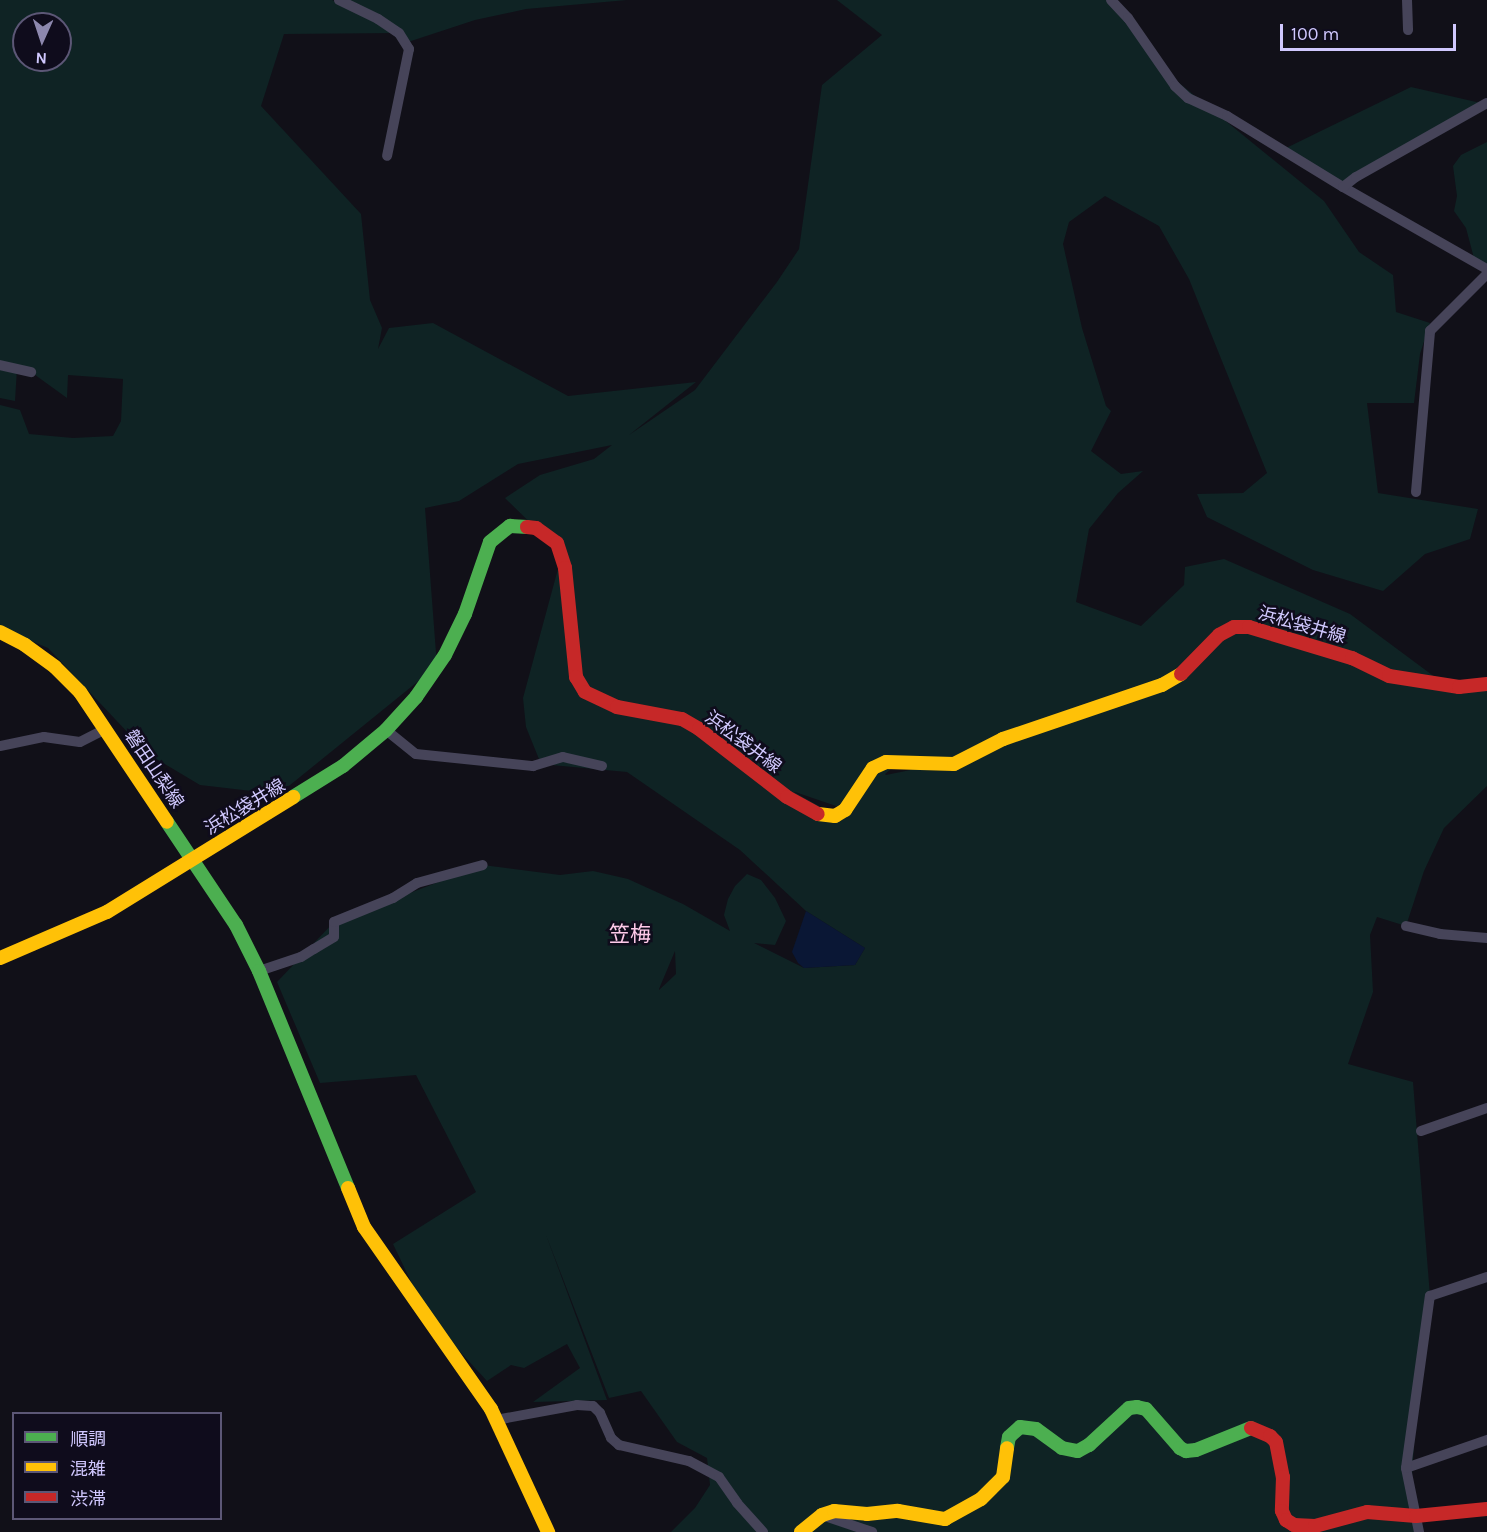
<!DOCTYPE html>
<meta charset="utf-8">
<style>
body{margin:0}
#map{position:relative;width:1487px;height:1532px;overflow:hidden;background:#111018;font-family:Karla,"Noto Sans JP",sans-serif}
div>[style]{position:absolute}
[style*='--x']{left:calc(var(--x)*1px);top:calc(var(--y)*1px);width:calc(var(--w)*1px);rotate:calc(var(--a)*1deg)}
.green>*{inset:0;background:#0f2324}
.water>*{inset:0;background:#0a1735}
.street>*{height:10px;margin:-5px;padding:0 5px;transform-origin:5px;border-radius:5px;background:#464459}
.fast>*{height:14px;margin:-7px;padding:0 7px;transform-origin:7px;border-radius:7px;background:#4caf50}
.slow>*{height:14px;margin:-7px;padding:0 7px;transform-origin:7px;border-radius:7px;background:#ffc107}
.jam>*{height:14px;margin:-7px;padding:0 7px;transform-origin:7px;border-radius:7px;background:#c62828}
span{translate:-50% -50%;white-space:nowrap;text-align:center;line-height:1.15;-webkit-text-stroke:5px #0f0c1c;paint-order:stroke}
.street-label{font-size:18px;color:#d0c8fe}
.quarter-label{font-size:21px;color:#fecae9}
.legend{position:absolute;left:12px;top:1412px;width:210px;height:108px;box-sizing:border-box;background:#0f0c1c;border:2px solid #5c5776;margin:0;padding:8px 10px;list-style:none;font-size:18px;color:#d0c8fe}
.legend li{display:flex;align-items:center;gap:12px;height:30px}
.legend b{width:30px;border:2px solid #5c5776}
.north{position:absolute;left:12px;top:12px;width:60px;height:60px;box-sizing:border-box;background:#0f0c1c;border:2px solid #5c5776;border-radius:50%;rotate:183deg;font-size:16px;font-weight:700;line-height:24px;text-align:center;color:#d0c8fe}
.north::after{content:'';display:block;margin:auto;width:21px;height:27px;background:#8d88ae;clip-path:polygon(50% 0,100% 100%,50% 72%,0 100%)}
.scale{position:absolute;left:1280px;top:24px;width:176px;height:27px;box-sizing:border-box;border:3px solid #d0c8fe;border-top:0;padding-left:8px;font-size:18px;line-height:21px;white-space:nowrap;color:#d0c8fe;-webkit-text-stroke:4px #0f0c1c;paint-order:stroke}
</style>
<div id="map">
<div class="green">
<div style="clip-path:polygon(evenodd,0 0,332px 0,378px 23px,338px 0,627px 0,526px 9px,475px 20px,405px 43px,398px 33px,284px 34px,261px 106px,361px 214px,370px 300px,382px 328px,378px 349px,389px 328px,433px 323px,568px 396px,696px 382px,629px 435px,695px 390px,777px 282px,799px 249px,822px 85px,882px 35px,837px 0,1109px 0,1162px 69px,1324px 201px,1359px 252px,1393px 275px,1396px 312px,1430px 323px,1420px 354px,1414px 403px,1367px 403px,1378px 493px,1478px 509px,1470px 539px,1425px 554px,1383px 591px,1313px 570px,1207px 517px,1197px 494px,1243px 493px,1267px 473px,1189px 279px,1159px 226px,1105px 196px,1069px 222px,1063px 244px,1082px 328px,1106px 406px,1111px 411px,1091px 451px,1121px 474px,1143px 471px,1118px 493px,1089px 529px,1076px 602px,1141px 626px,1184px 585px,1185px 567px,1224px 559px,1350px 614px,1447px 686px,1487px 682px,1487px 786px,1444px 828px,1424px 871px,1406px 926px,1377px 917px,1370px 935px,1373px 992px,1348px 1064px,1413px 1082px,1430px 1296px,1418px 1384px,1411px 1492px,1420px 1532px,671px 1532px,695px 1508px,710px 1485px,707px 1458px,677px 1442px,641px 1391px,609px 1398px,546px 1235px,607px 1400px,533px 1402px,580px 1368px,567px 1344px,524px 1368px,511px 1365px,487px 1381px,428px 1317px,393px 1244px,476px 1192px,416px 1075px,320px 1083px,277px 982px,334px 922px,483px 865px,560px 875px,593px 871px,628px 879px,683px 904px,730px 931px,724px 915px,728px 899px,735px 886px,747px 874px,761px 880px,775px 898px,786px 921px,775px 945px,754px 943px,804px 968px,855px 965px,865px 948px,806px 911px,740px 850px,627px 772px,541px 764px,526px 727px,523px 698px,562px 554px,505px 498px,540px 475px,594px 459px,612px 445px,518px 464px,459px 501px,425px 508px,437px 666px,279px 794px,200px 785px,148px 754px,48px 648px,0 628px,0 405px,20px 410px,29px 434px,73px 438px,113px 436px,121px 421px,123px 379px,68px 375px,67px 398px,31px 372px,17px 369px,15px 401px,0 398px,0 0,24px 24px,60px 24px,60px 60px,24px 60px,24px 24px,0 0,964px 759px,886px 775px,885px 774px,901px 761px,964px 759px,0 0,794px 792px,795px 792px,839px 807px,835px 815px,794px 792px,0 0,675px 951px,676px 974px,659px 990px,659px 989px,675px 951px)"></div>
<div style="clip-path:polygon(1411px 87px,1485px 104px,1343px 187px,1282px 150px)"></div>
<div style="clip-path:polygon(1487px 142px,1487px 269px,1475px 262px,1466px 228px,1454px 211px,1457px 196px,1453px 166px,1461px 155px)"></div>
</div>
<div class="water">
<div style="clip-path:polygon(806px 911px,865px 948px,855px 965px,804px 968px,798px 963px,792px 952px)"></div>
</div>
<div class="street">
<div style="--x:339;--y:0;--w:43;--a:26"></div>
<div style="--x:378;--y:19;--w:25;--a:34"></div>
<div style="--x:399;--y:33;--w:19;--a:58"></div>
<div style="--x:409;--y:49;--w:109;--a:101.6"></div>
<div style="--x:1111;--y:0;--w:25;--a:47"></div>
<div style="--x:1128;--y:18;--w:83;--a:55.3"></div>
<div style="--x:1175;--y:86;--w:18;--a:43"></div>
<div style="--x:1188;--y:98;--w:43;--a:24.8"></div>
<div style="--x:1227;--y:116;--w:136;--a:31.5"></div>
<div style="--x:1343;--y:187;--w:166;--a:29.7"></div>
<div style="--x:1407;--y:0;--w:30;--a:88"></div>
<div style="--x:1343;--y:187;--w:16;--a:-38"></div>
<div style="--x:1356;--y:177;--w:150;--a:-29.5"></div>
<div style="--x:0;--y:365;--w:32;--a:13"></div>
<div style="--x:1416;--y:492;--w:162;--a:-85"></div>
<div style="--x:1430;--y:331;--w:81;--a:-45"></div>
<div style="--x:386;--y:730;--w:38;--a:39"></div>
<div style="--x:416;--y:754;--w:118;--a:5.9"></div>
<div style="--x:533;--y:766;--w:31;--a:-17"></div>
<div style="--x:563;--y:757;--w:40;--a:13"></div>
<div style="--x:0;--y:746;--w:45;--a:-11.6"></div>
<div style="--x:44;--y:737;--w:36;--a:8"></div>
<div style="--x:80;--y:742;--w:28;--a:-27"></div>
<div style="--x:1406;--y:926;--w:35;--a:13"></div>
<div style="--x:1440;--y:934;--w:47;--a:4.9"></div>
<div style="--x:259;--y:971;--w:44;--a:-18.4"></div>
<div style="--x:301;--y:957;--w:15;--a:-32"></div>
<div style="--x:314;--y:949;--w:23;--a:-31"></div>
<div style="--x:334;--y:937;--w:15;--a:-90"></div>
<div style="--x:334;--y:922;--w:64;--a:-22.1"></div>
<div style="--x:393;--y:898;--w:28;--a:-32"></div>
<div style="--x:417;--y:883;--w:68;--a:-15.3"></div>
<div style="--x:1421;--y:1131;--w:70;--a:-19.2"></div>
<div style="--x:496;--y:1420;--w:82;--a:-10.5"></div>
<div style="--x:577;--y:1405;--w:16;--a:4"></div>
<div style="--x:593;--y:1406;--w:10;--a:45"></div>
<div style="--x:600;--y:1413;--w:27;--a:66"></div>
<div style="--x:611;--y:1438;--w:11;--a:41"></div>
<div style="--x:619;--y:1445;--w:72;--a:12.9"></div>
<div style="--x:689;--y:1461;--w:34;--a:28"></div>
<div style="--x:719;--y:1477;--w:32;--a:55"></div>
<div style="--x:737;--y:1503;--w:39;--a:48"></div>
<div style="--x:1406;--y:1468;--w:86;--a:-19.1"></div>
<div style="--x:822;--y:1515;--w:53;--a:18.8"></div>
<div style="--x:1419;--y:1532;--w:65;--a:-101.5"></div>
<div style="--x:1406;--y:1468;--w:174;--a:-82.1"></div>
<div style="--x:1430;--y:1296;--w:60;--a:-18.4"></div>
</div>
<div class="fast">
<div style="--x:293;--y:797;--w:59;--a:-31.8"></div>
<div style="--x:343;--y:766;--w:56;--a:-39.9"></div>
<div style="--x:386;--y:730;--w:45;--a:-47.7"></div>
<div style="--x:416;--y:697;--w:51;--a:-55.4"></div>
<div style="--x:445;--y:655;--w:46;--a:-64"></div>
<div style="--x:465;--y:614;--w:76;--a:-70.9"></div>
<div style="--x:490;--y:542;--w:26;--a:-39"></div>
<div style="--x:510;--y:526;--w:17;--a:3"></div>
<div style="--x:167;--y:822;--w:124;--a:56.2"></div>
<div style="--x:236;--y:925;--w:51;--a:63.4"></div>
<div style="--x:259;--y:971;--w:235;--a:67.7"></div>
<div style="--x:1007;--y:1448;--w:11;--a:-80"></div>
<div style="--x:1009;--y:1437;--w:15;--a:-42"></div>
<div style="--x:1020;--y:1427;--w:16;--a:7"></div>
<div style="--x:1036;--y:1429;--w:32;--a:36"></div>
<div style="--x:1062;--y:1448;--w:16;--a:11"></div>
<div style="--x:1078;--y:1451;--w:13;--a:-29"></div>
<div style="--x:1089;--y:1445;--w:54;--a:-42.8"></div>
<div style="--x:1129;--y:1408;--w:8;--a:-7"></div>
<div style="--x:1137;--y:1407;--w:9;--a:13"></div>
<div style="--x:1146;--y:1409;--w:52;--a:48.9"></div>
<div style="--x:1180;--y:1448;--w:7;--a:27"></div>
<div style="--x:1186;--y:1451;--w:10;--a:-6"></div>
<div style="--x:1196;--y:1450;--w:59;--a:-21.8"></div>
</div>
<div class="slow">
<div style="--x:0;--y:632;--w:28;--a:27"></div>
<div style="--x:25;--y:645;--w:37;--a:36"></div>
<div style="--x:55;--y:667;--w:35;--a:45"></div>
<div style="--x:80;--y:692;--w:156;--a:56.2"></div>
<div style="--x:818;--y:814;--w:17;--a:7"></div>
<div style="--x:835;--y:816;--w:12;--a:-31"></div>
<div style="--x:845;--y:810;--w:50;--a:-56.3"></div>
<div style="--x:873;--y:768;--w:14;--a:-25"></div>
<div style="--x:886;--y:762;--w:68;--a:1.7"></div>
<div style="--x:954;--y:764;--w:55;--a:-27"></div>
<div style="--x:1003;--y:739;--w:168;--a:-18.8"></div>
<div style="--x:1162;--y:685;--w:22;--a:-30"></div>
<div style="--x:0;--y:958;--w:116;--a:-23.3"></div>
<div style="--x:107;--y:912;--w:219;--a:-31.7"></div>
<div style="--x:348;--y:1188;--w:42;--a:67.7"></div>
<div style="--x:364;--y:1227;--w:222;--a:55.1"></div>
<div style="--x:491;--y:1409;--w:136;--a:65.1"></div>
<div style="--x:801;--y:1532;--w:27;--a:-39"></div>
<div style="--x:822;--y:1515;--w:13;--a:-18"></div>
<div style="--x:834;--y:1511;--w:33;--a:5"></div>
<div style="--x:867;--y:1514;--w:31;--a:-6"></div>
<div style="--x:898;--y:1511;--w:48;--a:9.7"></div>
<div style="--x:945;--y:1519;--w:41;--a:-29.1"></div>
<div style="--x:981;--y:1499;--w:31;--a:-45"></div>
<div style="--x:1003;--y:1477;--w:29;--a:-82"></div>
</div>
<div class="jam">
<div style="--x:527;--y:527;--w:9;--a:6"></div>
<div style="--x:536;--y:528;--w:26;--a:36"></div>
<div style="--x:557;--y:543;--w:26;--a:72"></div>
<div style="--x:565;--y:568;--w:110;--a:84.2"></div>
<div style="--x:576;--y:677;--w:17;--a:59"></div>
<div style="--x:585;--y:692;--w:35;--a:25"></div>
<div style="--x:617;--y:707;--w:66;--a:10.5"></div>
<div style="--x:682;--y:719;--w:20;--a:30"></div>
<div style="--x:699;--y:729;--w:111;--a:37.7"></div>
<div style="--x:787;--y:797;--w:35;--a:29"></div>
<div style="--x:1181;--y:674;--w:54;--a:-45.7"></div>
<div style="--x:1219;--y:635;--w:17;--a:-28"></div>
<div style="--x:1234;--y:627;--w:15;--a:0"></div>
<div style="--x:1249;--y:627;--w:108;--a:16.8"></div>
<div style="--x:1352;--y:658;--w:41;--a:25.9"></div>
<div style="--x:1389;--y:676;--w:71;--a:8.9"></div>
<div style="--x:1459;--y:687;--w:28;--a:-6"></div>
<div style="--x:1251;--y:1428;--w:21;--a:23"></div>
<div style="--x:1270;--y:1436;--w:8;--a:45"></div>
<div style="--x:1276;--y:1442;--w:36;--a:79"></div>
<div style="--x:1283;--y:1477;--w:34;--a:92"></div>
<div style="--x:1282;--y:1511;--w:10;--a:66"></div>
<div style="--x:1286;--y:1520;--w:9;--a:32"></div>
<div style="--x:1294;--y:1525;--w:21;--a:3"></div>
<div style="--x:1315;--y:1526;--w:54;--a:-15.1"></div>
<div style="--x:1367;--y:1512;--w:49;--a:4.7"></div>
<div style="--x:1416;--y:1516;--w:71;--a:-5.6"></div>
</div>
<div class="street-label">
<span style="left:1302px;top:625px;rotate:16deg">浜松袋井線</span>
<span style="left:743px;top:742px;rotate:37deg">浜松袋井線</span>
<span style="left:154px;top:769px;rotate:56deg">磐田山梨線</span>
<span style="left:245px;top:807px;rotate:-31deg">浜松袋井線</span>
</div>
<div class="quarter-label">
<span style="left:630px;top:934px">笠梅</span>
</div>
<ul class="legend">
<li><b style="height:8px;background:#4caf50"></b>順調</li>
<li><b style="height:8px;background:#ffc107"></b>混雑</li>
<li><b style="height:8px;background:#c62828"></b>渋滞</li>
</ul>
<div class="north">N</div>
<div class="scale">100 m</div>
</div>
